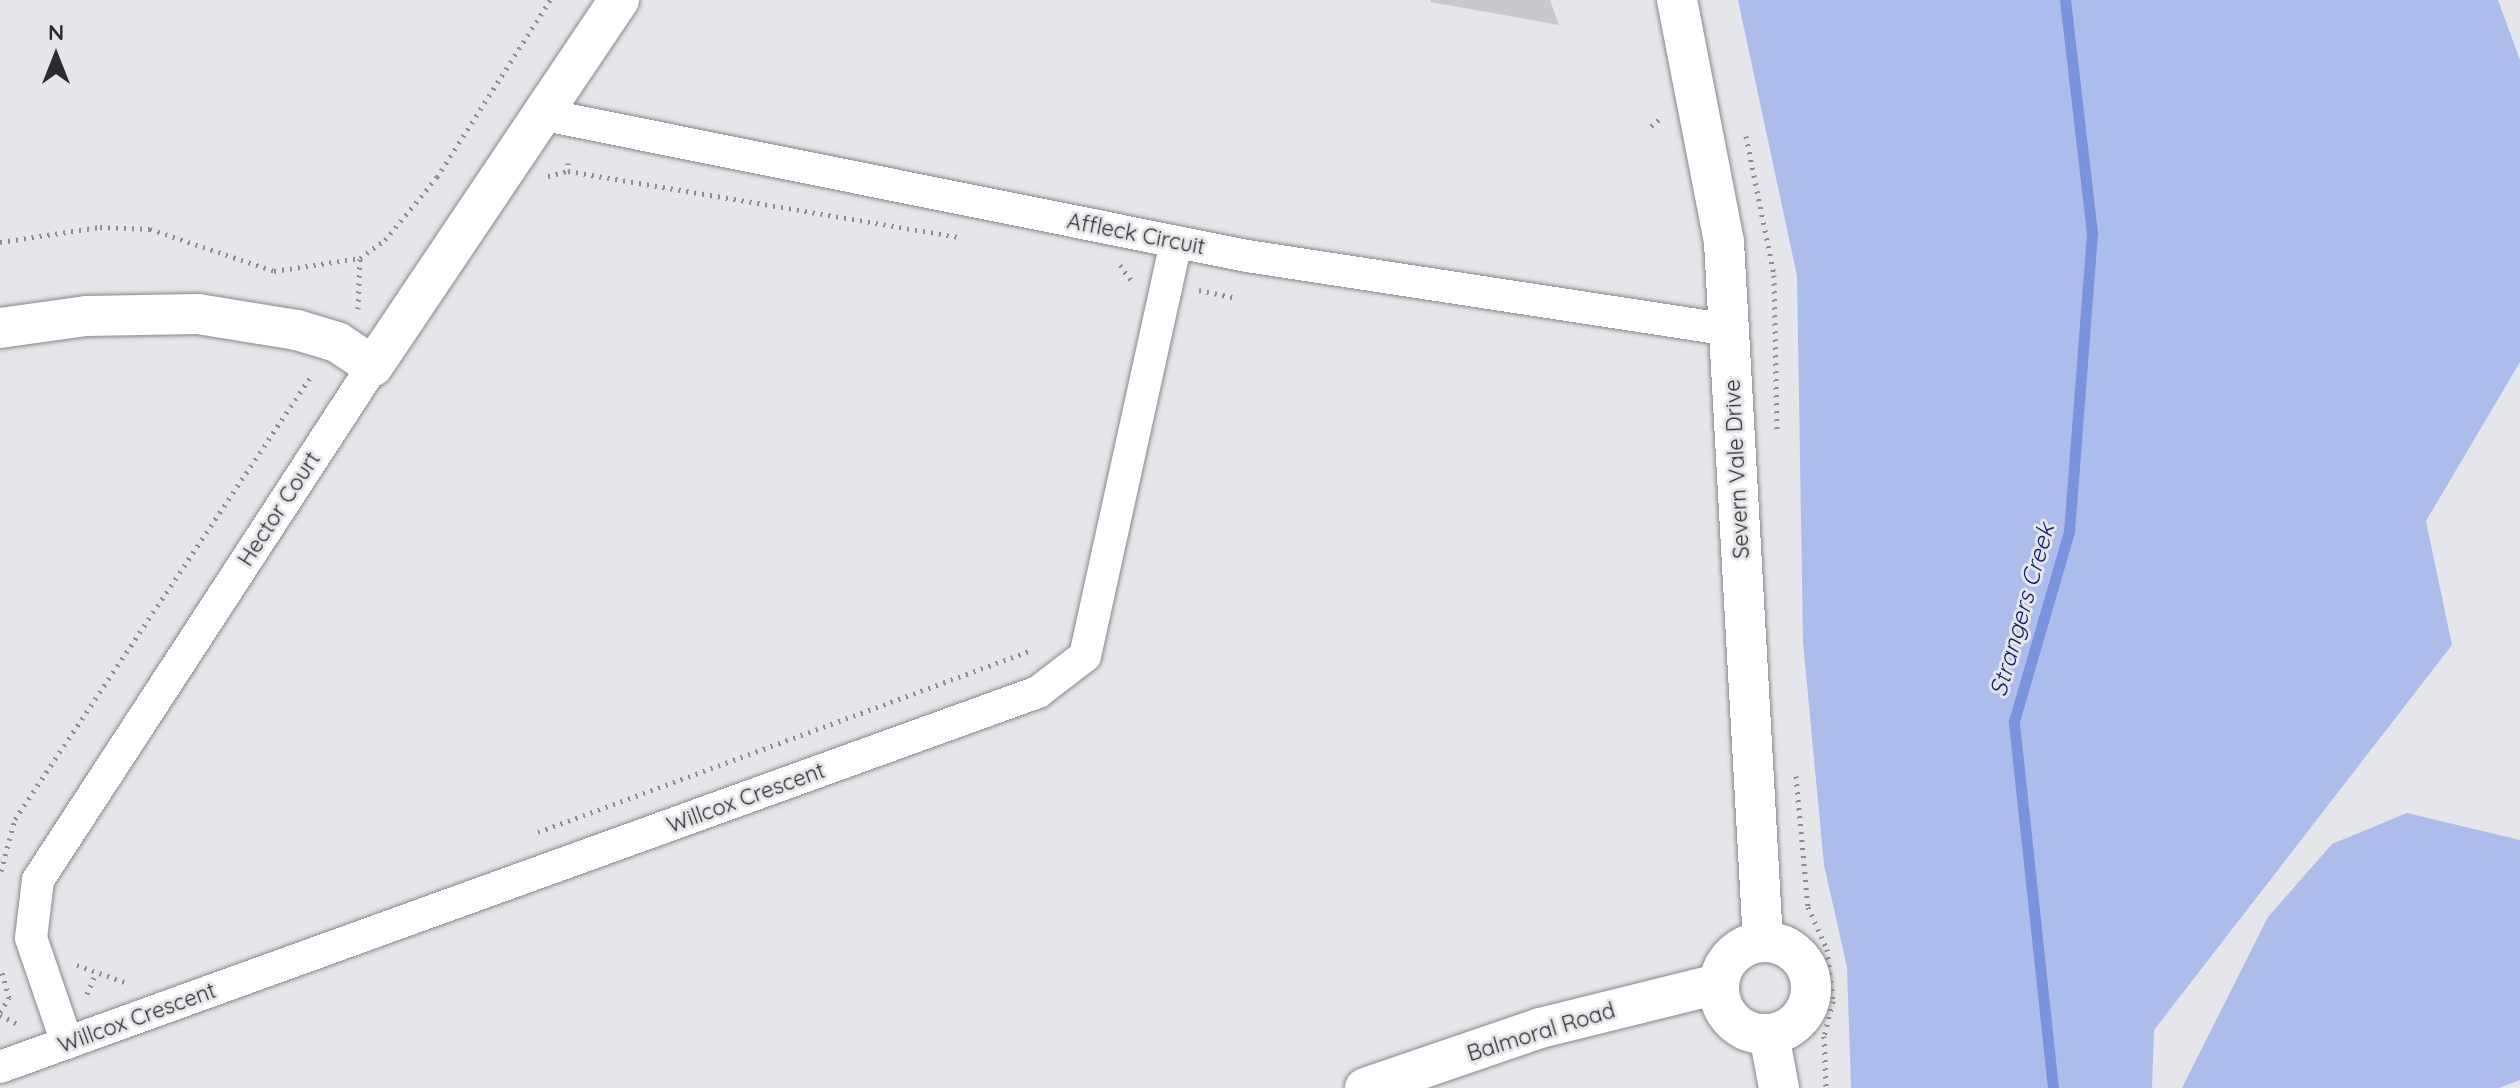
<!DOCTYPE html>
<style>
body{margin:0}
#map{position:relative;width:2520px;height:1088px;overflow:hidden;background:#e4e6e9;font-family:Quicksand,sans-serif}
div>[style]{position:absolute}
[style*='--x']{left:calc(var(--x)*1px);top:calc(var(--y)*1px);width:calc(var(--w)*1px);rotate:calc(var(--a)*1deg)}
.green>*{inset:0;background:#adbdeb}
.stream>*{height:11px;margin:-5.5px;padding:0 5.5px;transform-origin:5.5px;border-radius:5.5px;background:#7b92dc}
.building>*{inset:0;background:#c8c9cc}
.path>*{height:5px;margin-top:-2.5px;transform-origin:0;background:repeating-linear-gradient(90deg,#8d8e90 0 2px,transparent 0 8px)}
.roads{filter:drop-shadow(0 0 2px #87888b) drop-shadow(0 0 2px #87888b)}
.minor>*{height:32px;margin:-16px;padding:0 16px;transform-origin:16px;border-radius:16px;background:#fff}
.tertiary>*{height:40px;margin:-20px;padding:0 20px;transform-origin:20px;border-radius:20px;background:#fff}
.tertiary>.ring{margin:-20px;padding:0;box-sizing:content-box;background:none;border:40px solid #fff;border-radius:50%}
span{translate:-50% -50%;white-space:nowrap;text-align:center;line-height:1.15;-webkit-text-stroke:6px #e4e6e9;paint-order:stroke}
.street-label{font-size:22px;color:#2b2c2d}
.water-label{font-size:24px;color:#172277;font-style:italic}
.north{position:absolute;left:16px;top:16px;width:80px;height:80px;-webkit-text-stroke:6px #e4e6e9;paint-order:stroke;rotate:0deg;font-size:22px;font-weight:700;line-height:32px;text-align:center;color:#2b2c2d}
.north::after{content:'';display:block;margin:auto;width:28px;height:36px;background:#2b2c2d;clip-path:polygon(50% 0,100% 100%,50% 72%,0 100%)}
</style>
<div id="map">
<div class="green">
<div style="clip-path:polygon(1738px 0,2498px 0,2520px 60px,2520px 362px,2426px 521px,2452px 645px,2154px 1030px,2152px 1088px,1851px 1088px,1847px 967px,1824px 865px,1803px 642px,1797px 276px)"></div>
<div style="clip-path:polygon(2407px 813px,2520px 840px,2520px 1080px,2499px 1088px,2182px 1088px,2268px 917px,2332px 844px)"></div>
</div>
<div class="stream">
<div style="--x:2053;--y:1088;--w:369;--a:-96.1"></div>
<div style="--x:2014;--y:721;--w:197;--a:-73.8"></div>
<div style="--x:2069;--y:532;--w:300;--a:-85.6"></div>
<div style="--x:2092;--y:233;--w:235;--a:-96.6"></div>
</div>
<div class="building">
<div style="clip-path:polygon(1550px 0,1559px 25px,1430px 2px,1431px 0)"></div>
</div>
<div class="path">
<div style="--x:1651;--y:126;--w:14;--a:-39"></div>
<div style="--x:1746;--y:136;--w:142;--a:78.6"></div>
<div style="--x:1774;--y:275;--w:156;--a:88.9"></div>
<div style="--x:568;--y:163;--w:8;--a:90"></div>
<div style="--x:568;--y:171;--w:395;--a:9.6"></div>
<div style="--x:548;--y:176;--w:21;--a:-14"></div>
<div style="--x:0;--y:242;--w:101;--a:-8.5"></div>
<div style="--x:100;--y:227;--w:50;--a:2.3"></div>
<div style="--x:150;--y:229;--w:131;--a:18.7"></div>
<div style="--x:274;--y:271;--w:87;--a:-8.6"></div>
<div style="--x:360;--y:258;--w:31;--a:-36"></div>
<div style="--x:385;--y:240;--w:82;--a:-50.5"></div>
<div style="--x:437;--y:177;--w:210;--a:-57.4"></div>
<div style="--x:1120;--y:265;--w:22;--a:54"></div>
<div style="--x:1199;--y:290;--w:34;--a:12"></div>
<div style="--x:358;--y:309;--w:51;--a:-87.8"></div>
<div style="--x:1796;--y:776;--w:132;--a:84.8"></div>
<div style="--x:1808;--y:907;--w:46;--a:65.7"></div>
<div style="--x:1827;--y:949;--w:52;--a:83.4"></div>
<div style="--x:1833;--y:1001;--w:36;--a:104"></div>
<div style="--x:1824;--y:1036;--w:52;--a:87.8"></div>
<div style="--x:538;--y:832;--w:526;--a:-20.22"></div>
<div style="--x:1;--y:871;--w:54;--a:-74.9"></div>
<div style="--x:15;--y:819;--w:536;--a:-56.25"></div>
<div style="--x:77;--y:965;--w:53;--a:19.8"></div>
<div style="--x:87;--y:994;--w:23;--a:-67"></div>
<div style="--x:0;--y:1012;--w:17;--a:-57"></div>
<div style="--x:9;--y:998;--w:30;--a:-105"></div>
<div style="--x:0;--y:1015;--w:18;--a:27"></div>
</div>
<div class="roads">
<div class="minor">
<div style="--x:545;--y:115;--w:716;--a:11.36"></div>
<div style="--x:1247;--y:256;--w:490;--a:8.7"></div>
<div style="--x:67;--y:1043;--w:111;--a:-108.9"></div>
<div style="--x:31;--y:938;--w:58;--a:-83.1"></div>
<div style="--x:38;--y:880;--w:614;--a:-56.91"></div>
<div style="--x:0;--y:1067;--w:1104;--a:-19.86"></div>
<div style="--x:1038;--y:692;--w:59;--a:-37.5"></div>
<div style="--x:1085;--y:656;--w:424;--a:-77.6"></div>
</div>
<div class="tertiary">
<div style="--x:1677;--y:0;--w:247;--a:79"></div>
<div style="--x:1724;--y:242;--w:700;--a:86.81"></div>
<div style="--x:0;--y:328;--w:87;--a:-7.9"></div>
<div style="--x:86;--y:316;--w:112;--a:-1"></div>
<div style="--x:198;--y:314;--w:100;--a:9.2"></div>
<div style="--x:297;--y:330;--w:42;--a:16.7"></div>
<div style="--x:337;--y:342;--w:43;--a:33.7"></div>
<div style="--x:373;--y:366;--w:441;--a:-56.1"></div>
<div class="ring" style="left:1719px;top:942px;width:52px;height:52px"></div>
<div style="--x:1769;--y:1034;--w:55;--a:79.5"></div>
<div style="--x:1365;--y:1088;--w:185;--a:-18.9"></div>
<div style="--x:1540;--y:1028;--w:183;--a:-13.9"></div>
</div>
</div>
<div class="street-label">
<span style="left:1136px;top:234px;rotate:11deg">Affleck Circuit</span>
<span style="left:1737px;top:469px;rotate:-93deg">Severn Vale Drive</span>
<span style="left:279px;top:509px;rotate:-57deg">Hector Court</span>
<span style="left:746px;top:798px;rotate:-20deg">Willcox Crescent</span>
<span style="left:137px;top:1018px;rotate:-20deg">Willcox Crescent</span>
<span style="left:1541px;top:1032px;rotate:-17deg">Balmoral Road</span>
</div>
<div class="water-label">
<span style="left:2022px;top:610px;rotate:-74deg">Strangers Creek</span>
</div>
<div class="north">N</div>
</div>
